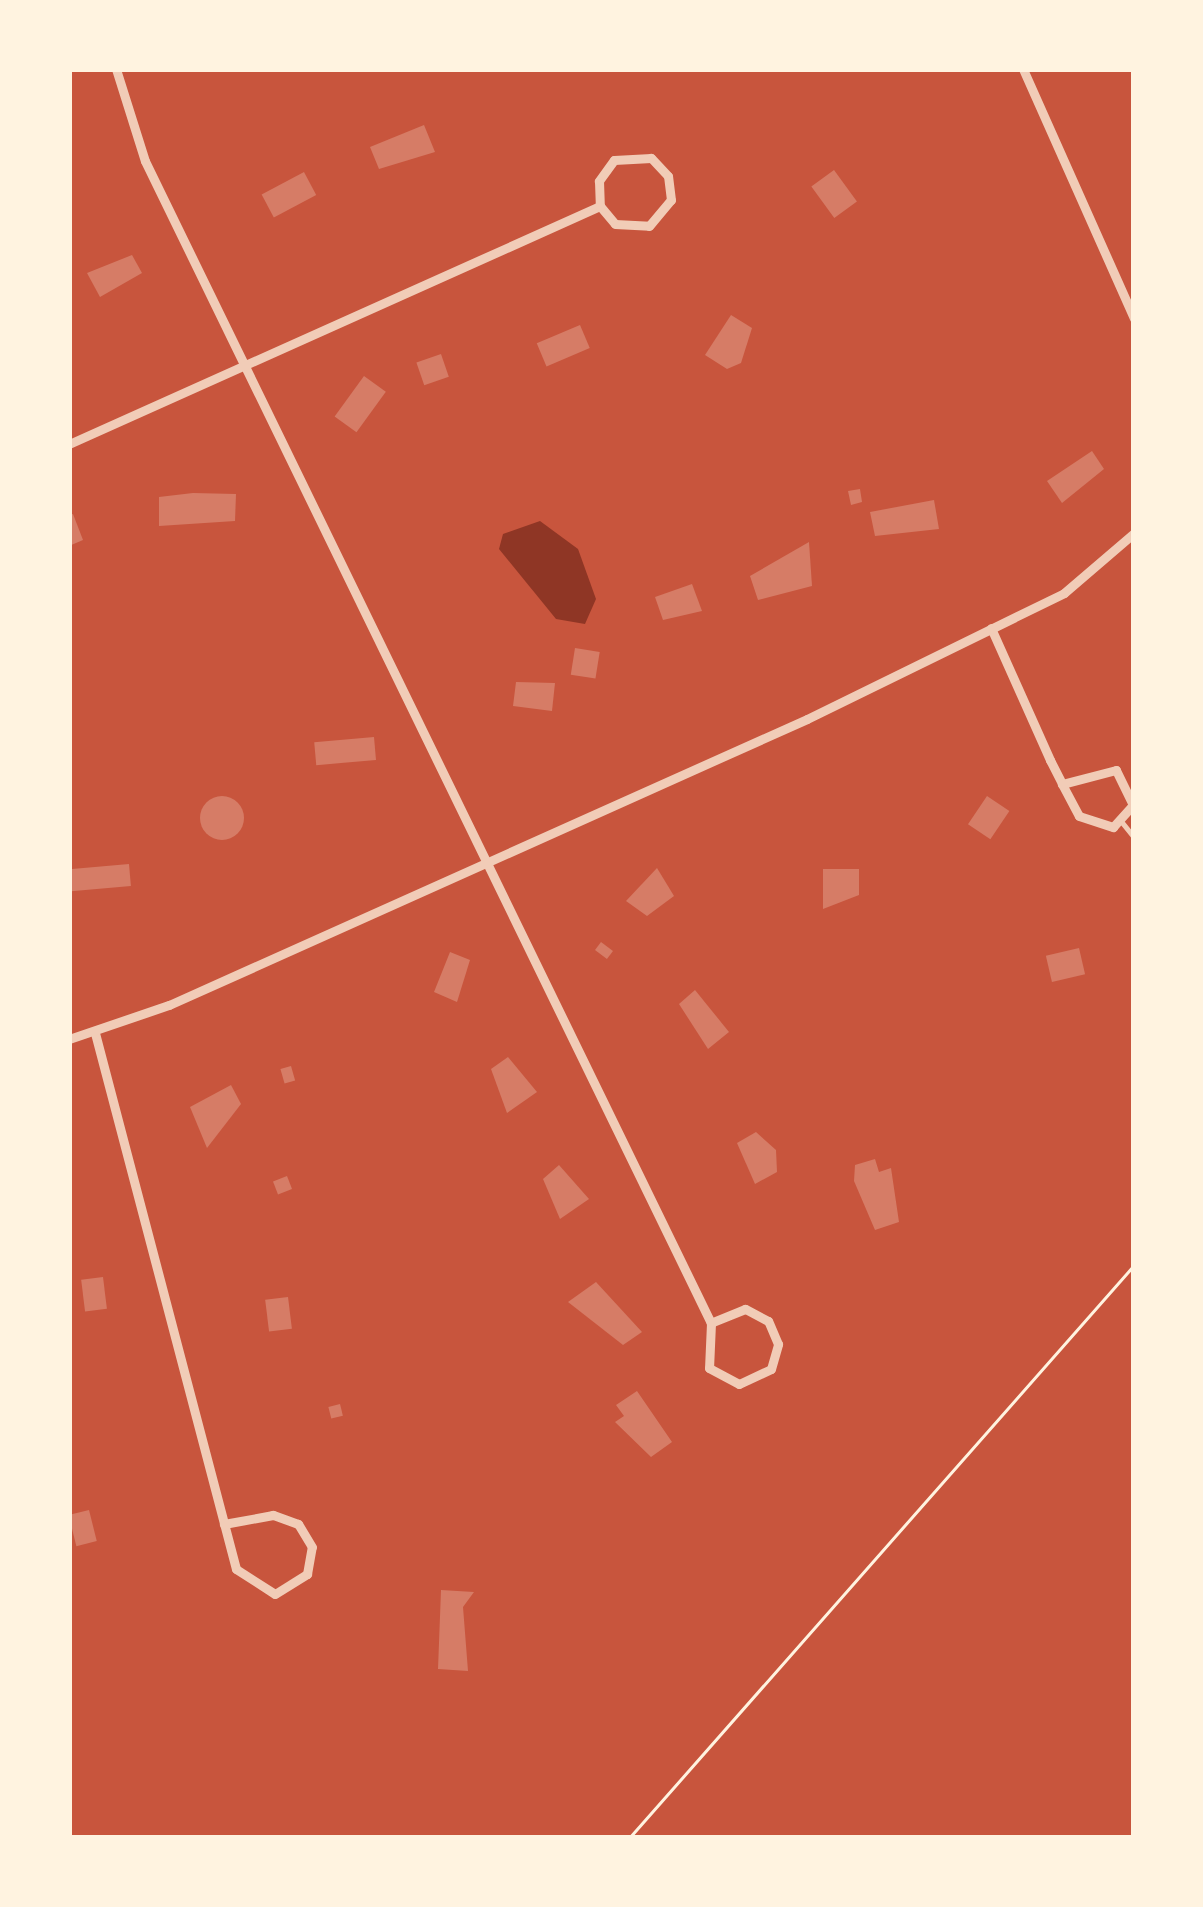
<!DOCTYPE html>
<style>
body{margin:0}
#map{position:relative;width:1203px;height:1907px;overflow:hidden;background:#c8553d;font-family:Manrope,sans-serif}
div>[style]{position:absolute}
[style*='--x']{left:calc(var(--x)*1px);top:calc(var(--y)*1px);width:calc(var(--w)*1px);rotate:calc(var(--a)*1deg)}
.water>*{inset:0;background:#8f3625}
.building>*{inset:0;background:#d67c66;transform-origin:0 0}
.round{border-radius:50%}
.path>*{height:3px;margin:-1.5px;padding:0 1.5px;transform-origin:1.5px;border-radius:1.5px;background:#fff3e0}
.service>*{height:4.5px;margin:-2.25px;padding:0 2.25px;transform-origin:2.25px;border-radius:2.25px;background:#f1ccb7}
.minor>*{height:9px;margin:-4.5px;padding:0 4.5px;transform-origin:4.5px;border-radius:4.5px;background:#f1ccb7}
span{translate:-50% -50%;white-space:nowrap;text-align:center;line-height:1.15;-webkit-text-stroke:10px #fff3e0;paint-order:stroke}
.frame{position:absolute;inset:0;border:72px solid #fff3e0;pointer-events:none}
</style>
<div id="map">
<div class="water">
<div style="clip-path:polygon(540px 521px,578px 549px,596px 599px,585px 624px,556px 619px,499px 549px,503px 534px)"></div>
</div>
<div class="building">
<div style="clip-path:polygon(424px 125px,435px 152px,379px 169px,370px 147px)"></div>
<div style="left:834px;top:170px;width:39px;height:28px;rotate:54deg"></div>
<div style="left:304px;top:172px;width:26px;height:48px;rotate:62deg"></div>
<div style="clip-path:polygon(132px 255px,142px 273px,100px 297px,87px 273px)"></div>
<div style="clip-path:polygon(731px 315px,752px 328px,741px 363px,727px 369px,705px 355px)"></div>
<div style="left:580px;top:325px;width:25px;height:47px;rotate:67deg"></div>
<div style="left:441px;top:354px;width:24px;height:26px;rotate:71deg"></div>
<div style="left:364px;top:376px;width:27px;height:50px;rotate:36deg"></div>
<div style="clip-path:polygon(1092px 451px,1104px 469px,1062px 503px,1047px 481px)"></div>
<div style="clip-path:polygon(860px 489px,862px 502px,851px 505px,848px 491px)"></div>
<div style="clip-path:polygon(193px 493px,236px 494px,235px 521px,159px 526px,159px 497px)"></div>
<div style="clip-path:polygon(934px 500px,939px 529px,875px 536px,870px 512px)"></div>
<div style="clip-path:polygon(73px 514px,83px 540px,69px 546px,69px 515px)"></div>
<div style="clip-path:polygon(809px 542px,812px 586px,758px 600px,750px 576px)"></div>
<div style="clip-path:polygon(692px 584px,702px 611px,663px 620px,655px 597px)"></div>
<div style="left:575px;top:648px;width:25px;height:27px;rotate:9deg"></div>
<div style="clip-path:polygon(516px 682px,555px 683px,552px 711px,513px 706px)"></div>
<div style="left:374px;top:737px;width:23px;height:60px;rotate:85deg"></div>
<div class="round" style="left:200px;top:796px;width:44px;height:44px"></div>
<div style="left:987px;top:796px;width:27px;height:34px;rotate:34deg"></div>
<div style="left:129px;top:864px;width:22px;height:60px;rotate:85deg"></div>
<div style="clip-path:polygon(657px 868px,674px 896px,647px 916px,626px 901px)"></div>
<div style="clip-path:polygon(823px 869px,859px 869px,859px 895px,823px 909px)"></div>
<div style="left:601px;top:942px;width:15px;height:10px;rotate:37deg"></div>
<div style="left:1079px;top:948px;width:27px;height:34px;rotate:77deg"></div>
<div style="clip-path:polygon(450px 952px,470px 960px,457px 1002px,434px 992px)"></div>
<div style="clip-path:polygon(695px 990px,729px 1032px,708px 1049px,679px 1004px)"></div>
<div style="clip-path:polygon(508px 1057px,537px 1092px,507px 1113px,491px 1069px)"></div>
<div style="left:291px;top:1066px;width:15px;height:11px;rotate:74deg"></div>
<div style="clip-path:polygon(231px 1085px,241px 1104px,207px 1148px,190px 1107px)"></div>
<div style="clip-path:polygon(756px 1132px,776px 1150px,777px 1172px,755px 1184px,737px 1143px)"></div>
<div style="clip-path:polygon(875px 1159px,879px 1172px,891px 1168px,899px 1222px,875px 1230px,854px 1181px,855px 1165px)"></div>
<div style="clip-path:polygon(559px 1165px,589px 1199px,560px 1219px,543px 1179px)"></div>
<div style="left:287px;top:1176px;width:14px;height:15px;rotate:69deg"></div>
<div style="left:103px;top:1277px;width:32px;height:22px;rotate:83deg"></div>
<div style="clip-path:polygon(596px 1282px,642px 1332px,623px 1345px,568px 1302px)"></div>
<div style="left:288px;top:1297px;width:32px;height:23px;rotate:83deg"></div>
<div style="clip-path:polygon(637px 1391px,672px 1442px,651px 1457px,615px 1422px,624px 1416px,616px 1405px)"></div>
<div style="left:340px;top:1404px;width:12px;height:12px;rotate:76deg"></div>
<div style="left:89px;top:1510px;width:32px;height:21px;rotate:76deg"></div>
<div style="clip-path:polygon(441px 1590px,474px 1592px,463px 1607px,468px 1671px,438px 1669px)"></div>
</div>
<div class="path">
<div style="--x:629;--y:1838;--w:764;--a:-48.61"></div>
</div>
<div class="service">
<div style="--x:1122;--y:822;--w:19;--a:51"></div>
</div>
<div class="minor">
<div style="--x:116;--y:69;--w:96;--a:72.5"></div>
<div style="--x:145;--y:161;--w:1293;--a:64.03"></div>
<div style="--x:711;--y:1323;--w:45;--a:92.5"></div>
<div style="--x:709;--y:1368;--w:34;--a:28"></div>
<div style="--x:739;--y:1384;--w:35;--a:-25"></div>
<div style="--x:771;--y:1369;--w:26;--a:-74"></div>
<div style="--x:778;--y:1344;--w:25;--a:-113"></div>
<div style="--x:768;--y:1321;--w:26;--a:-152"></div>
<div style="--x:745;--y:1309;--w:37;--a:158"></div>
<div style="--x:1023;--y:69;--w:273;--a:66"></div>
<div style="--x:69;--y:444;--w:582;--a:-24.14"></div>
<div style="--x:600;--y:206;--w:23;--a:50"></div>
<div style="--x:615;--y:224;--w:34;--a:3"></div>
<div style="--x:649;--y:226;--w:34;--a:-50"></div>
<div style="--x:671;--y:200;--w:24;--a:-97"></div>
<div style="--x:668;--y:176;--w:25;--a:-133"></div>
<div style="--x:651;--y:158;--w:37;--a:177"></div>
<div style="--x:614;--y:160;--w:26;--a:126"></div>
<div style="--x:599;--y:181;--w:25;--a:88"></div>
<div style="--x:991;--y:628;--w:145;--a:65.9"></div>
<div style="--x:1050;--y:760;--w:27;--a:63"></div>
<div style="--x:1062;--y:784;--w:36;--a:62"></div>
<div style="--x:1079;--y:816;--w:36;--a:18"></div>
<div style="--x:1113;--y:827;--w:30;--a:-48"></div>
<div style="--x:1133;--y:805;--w:39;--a:-116"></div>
<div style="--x:1116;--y:770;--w:56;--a:165.5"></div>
<div style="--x:95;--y:1033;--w:554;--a:75.26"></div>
<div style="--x:236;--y:1569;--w:46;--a:32.7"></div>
<div style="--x:275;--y:1594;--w:38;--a:-32"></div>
<div style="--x:307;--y:1574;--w:27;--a:-80"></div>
<div style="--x:312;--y:1547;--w:27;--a:-121"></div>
<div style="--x:298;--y:1524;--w:27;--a:-160"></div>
<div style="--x:273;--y:1515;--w:50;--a:169.6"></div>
<div style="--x:69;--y:1039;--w:106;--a:-18.8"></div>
<div style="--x:169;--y:1005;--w:699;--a:-24.15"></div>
<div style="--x:807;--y:719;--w:286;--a:-26.1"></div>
<div style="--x:1064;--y:593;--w:92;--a:-40.6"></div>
</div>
<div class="frame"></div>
</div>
